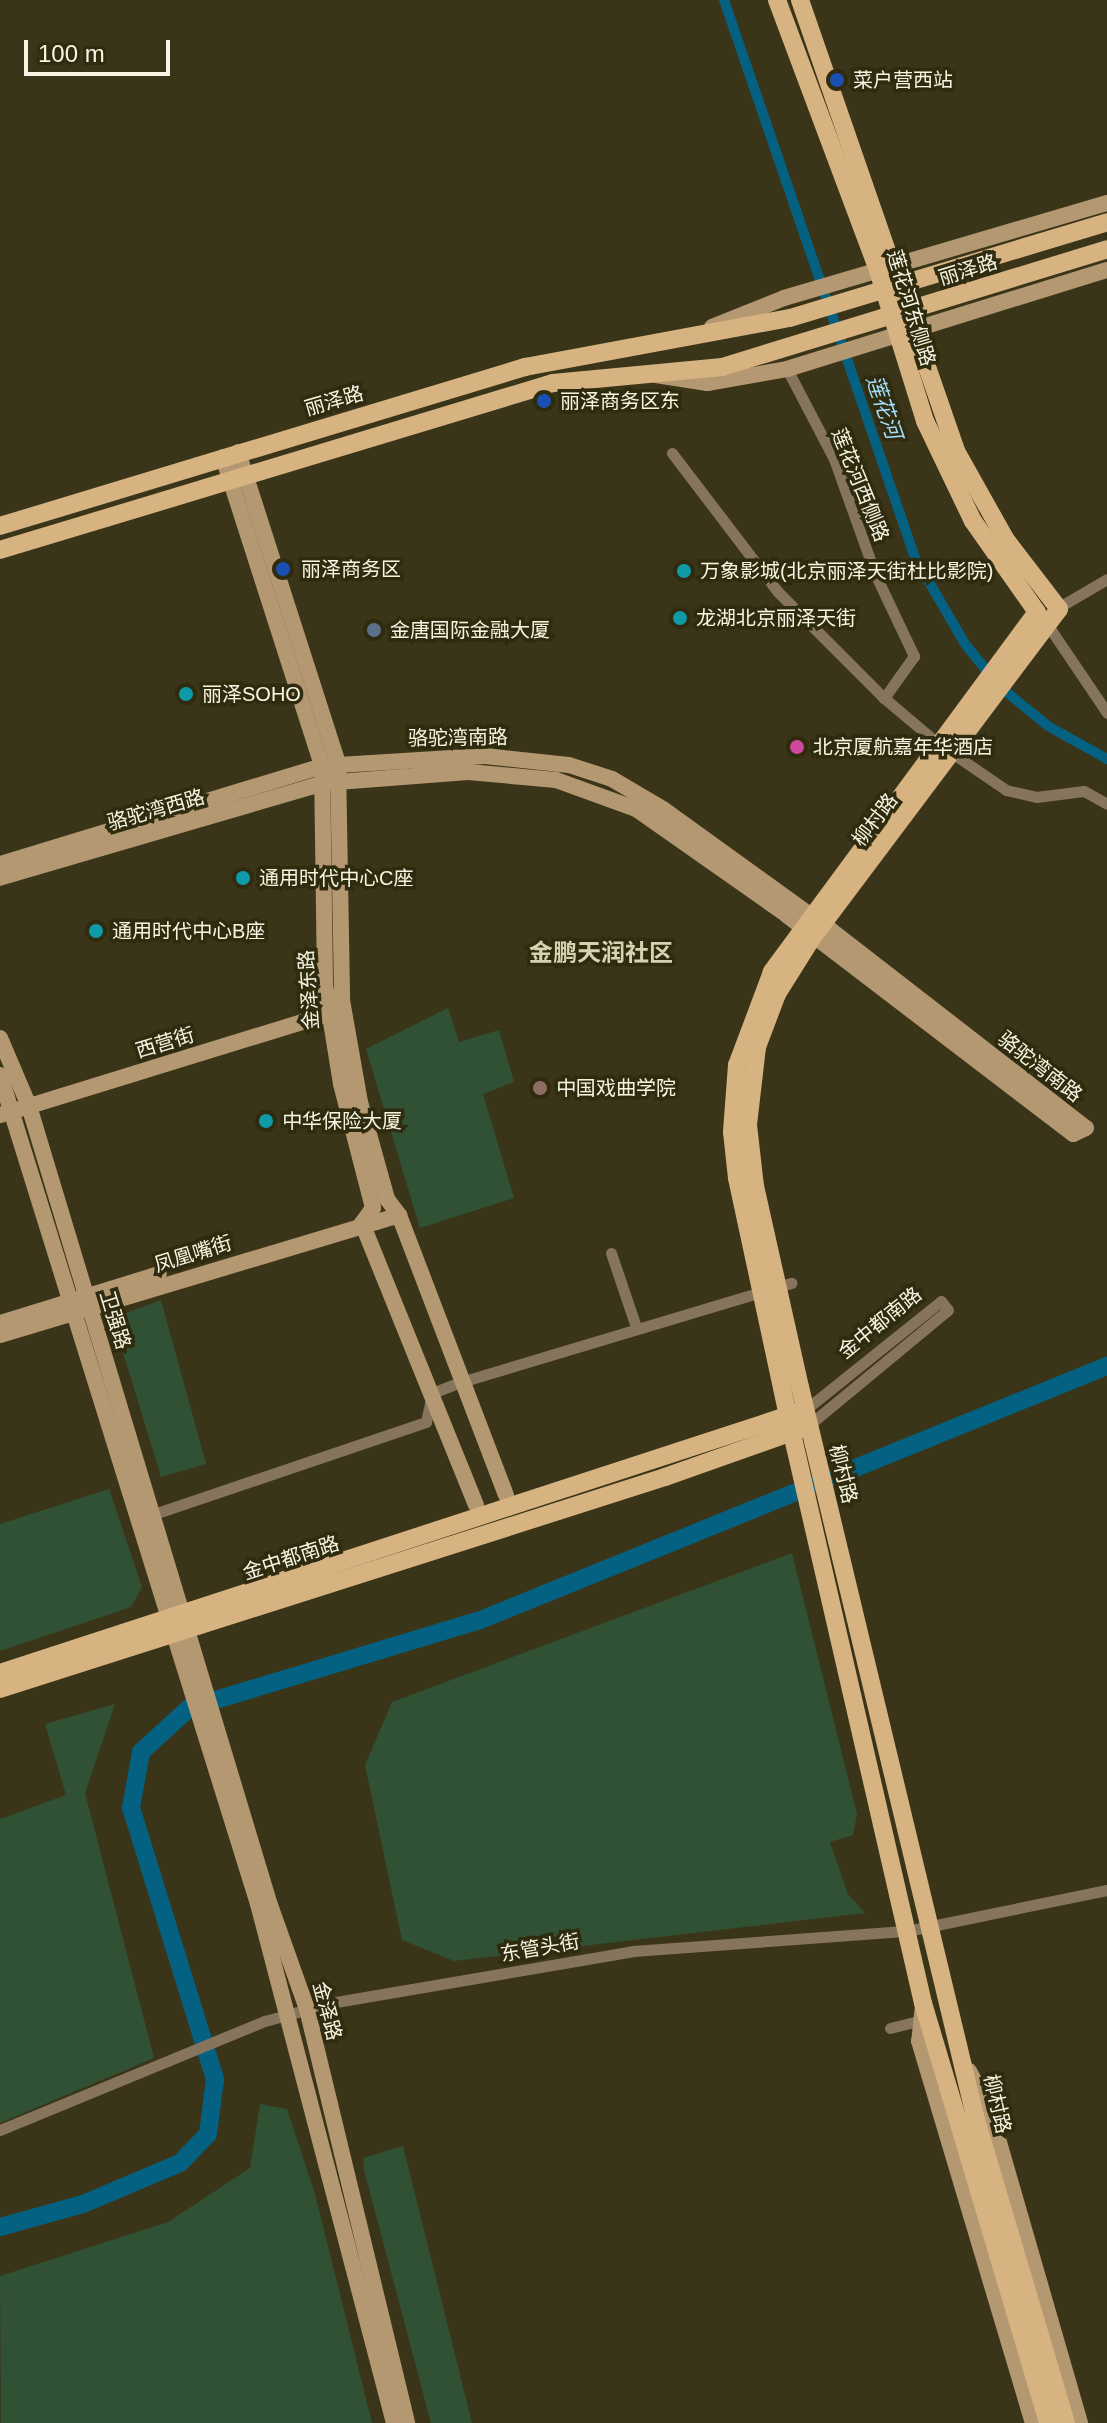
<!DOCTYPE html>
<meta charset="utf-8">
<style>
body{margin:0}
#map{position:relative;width:1107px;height:2423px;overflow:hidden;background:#3a3518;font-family:Arial,"Noto Sans SC",sans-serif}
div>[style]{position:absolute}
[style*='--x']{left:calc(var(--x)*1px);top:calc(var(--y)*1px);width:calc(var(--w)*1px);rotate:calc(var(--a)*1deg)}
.green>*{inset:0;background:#315135}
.canal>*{height:10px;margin:-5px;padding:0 5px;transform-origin:5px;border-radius:5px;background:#056182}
.river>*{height:18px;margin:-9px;padding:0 9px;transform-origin:9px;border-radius:9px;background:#056182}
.street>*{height:11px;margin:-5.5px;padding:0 5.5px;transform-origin:5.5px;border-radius:5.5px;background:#86745d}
.secondary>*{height:16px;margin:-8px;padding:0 8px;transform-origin:8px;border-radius:8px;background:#b49872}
.primary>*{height:18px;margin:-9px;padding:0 9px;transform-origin:9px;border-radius:9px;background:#d8b382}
.dots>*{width:22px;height:22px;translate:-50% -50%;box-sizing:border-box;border:4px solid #2f2b0e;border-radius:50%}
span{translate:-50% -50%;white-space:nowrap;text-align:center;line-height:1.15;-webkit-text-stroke:7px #2f2b0e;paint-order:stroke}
.poi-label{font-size:20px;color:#f7f4e3}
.left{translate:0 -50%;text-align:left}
.street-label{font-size:20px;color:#f7f4e3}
.water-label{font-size:22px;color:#a1dcf9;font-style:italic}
.quarter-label{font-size:24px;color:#d7d2b1;font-weight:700}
.scale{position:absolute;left:24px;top:40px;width:146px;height:36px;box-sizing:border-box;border:4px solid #f7f4e3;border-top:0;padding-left:10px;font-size:24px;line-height:28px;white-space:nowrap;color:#f7f4e3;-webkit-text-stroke:6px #2f2b0e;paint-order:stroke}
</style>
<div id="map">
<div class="green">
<div style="clip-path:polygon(448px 1008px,459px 1042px,499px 1030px,514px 1082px,483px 1094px,514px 1198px,420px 1228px,366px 1049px)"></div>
<div style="clip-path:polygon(161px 1300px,206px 1464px,161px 1477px,115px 1326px,121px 1315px)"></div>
<div style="clip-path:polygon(109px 1489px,142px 1587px,131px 1607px,0 1651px,0 1524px)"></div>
<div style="clip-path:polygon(792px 1553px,857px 1814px,853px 1835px,830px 1842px,848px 1894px,865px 1913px,454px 1961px,402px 1940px,365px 1765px,392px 1702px)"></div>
<div style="clip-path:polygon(115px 1704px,85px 1793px,154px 2058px,0 2123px,0 1819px,66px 1795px,45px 1724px)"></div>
<div style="clip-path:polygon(260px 2104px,287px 2109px,315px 2194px,372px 2423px,1px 2423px,0 2276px,168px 2222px,250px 2168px)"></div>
<div style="clip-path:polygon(403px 2146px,472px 2423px,431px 2423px,364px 2170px,363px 2158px)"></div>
</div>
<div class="canal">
<div style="--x:724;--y:0;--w:590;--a:71.1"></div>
<div style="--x:915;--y:558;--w:99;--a:59.8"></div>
<div style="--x:965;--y:644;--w:54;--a:51"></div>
<div style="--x:999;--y:686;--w:63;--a:39.2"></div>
<div style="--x:1048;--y:726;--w:68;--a:29.2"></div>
</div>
<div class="river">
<div style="--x:0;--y:2227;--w:86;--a:-15.5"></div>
<div style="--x:83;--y:2204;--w:105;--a:-22.9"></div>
<div style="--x:180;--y:2163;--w:40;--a:-46"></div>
<div style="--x:208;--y:2134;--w:55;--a:-82.7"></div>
<div style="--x:215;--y:2079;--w:284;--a:-107.2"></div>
<div style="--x:131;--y:1808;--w:57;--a:-79.9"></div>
<div style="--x:141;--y:1752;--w:65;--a:-42.5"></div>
<div style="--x:189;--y:1708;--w:302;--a:-16.8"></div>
<div style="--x:478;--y:1621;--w:679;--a:-22.07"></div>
</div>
<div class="street">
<div style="--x:787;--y:369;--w:102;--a:62.4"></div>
<div style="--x:834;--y:459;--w:124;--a:70.3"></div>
<div style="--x:876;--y:576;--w:89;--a:64.6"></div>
<div style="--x:914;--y:656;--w:52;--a:125.5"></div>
<div style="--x:672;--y:453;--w:175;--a:52.7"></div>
<div style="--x:778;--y:592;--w:150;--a:45"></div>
<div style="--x:884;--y:698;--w:68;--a:40.2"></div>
<div style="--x:936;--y:742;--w:85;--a:34.4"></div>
<div style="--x:1006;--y:790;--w:31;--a:13"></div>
<div style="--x:1036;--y:797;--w:48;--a:-7.1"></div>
<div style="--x:1084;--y:791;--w:26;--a:29"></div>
<div style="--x:1054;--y:610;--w:61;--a:-30.3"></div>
<div style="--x:1045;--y:621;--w:111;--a:56"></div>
<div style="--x:611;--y:1253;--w:78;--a:71.3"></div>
<div style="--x:805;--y:1410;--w:174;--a:-38.7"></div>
<div style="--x:941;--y:1301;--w:11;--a:52"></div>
<div style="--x:948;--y:1310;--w:180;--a:140.4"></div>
<div style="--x:154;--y:1514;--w:287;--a:-18.7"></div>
<div style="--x:426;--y:1422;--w:30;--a:-78"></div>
<div style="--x:432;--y:1393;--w:31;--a:-21"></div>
<div style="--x:461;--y:1382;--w:345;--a:-16.7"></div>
<div style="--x:890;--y:2028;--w:32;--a:-14"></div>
<div style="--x:0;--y:2130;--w:287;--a:-22.4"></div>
<div style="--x:265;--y:2021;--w:67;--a:-15.5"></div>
<div style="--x:330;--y:2003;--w:307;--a:-9.7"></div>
<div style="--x:633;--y:1951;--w:275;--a:-4.2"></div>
<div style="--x:907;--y:1931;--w:204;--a:-11.6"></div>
</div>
<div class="secondary">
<div style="--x:712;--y:327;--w:78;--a:-21.9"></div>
<div style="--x:784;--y:298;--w:337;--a:-16.4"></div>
<div style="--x:656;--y:375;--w:52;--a:8.9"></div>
<div style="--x:707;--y:383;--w:81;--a:-9.9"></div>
<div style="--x:787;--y:369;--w:335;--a:-17.2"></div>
<div style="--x:238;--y:452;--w:328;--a:72.2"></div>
<div style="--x:338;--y:764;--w:236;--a:89"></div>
<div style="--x:342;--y:1000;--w:104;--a:80"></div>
<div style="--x:360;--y:1102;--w:101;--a:74.4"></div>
<div style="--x:387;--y:1199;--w:20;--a:53"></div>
<div style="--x:399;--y:1215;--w:300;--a:69.1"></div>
<div style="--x:223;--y:457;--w:324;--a:72.2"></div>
<div style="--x:322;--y:766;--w:219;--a:89.2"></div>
<div style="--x:325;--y:985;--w:100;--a:80.8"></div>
<div style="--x:341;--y:1084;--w:128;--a:75.5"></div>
<div style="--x:373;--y:1208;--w:19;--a:126"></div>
<div style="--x:362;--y:1223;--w:304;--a:68"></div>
<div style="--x:0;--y:864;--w:337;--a:-16.9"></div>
<div style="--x:322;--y:766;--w:163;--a:-3.5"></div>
<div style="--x:485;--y:756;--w:84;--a:6.1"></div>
<div style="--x:569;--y:765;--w:45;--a:18"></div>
<div style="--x:612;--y:779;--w:59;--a:30.5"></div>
<div style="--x:663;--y:809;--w:208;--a:35.8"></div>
<div style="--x:832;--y:931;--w:321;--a:37.8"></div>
<div style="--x:1086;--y:1128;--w:14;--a:155"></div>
<div style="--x:1073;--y:1134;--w:360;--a:-142.6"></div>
<div style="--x:787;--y:915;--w:184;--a:-144.9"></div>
<div style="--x:636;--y:809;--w:85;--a:-160.1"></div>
<div style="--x:556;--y:780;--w:88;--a:-174.8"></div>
<div style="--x:468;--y:772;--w:144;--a:175.6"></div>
<div style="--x:324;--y:783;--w:338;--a:163.7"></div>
<div style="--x:0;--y:1038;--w:74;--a:66.9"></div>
<div style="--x:29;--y:1106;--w:835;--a:73.22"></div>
<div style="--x:270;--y:1905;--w:110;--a:70.4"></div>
<div style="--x:307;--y:2009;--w:426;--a:76.4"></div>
<div style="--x:0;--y:1075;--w:868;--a:72.71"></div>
<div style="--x:258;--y:1904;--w:537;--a:75.32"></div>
<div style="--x:0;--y:1115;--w:355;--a:-17.1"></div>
<div style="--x:0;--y:1323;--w:166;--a:-17.1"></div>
<div style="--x:0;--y:1335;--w:417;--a:-16.7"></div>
<div style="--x:923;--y:2005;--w:36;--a:96"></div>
<div style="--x:919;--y:2041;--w:399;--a:73.4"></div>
<div style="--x:969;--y:2071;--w:45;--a:62.3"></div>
<div style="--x:990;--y:2111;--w:325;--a:73.9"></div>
</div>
<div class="primary">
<div style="--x:777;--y:0;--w:288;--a:69.5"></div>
<div style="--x:878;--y:270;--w:158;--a:72.7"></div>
<div style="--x:925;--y:421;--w:111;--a:64.4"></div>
<div style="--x:973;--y:521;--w:111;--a:54.9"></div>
<div style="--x:1037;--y:612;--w:447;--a:126.4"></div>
<div style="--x:772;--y:972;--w:99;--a:110.6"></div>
<div style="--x:737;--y:1065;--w:67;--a:94.3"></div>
<div style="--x:732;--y:1132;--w:46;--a:83.8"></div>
<div style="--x:737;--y:1178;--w:243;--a:77.9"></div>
<div style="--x:788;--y:1416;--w:602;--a:77.05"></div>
<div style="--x:923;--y:2003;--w:438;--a:73.4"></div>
<div style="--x:800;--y:0;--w:477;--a:70.9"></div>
<div style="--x:956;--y:451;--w:102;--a:60.7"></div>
<div style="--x:1006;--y:540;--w:87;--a:52.5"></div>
<div style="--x:1059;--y:609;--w:408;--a:126.9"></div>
<div style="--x:814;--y:935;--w:70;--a:122.1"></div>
<div style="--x:777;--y:994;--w:57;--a:110.7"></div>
<div style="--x:757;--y:1047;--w:79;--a:96.6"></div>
<div style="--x:748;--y:1125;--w:61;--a:83.5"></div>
<div style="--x:755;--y:1186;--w:206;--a:77.4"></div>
<div style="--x:800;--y:1387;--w:750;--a:76.5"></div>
<div style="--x:975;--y:2116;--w:320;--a:73.5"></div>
<div style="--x:0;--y:526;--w:549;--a:-16.85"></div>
<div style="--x:525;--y:367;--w:269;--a:-10.5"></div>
<div style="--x:790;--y:318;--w:331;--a:-16.8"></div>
<div style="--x:0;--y:550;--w:578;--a:-16.8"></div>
<div style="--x:553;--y:383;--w:170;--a:-5.4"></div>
<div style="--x:722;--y:367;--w:403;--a:-17"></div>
<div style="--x:0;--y:1673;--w:841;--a:-18.09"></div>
<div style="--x:0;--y:1689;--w:698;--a:-17.68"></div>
<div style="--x:665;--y:1477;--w:146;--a:-19.5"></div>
</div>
<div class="dots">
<div style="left:837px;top:80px;background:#1a4fb4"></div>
<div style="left:544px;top:401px;background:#1a4fb4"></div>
<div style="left:283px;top:569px;background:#1a4fb4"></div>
<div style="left:684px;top:571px;background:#0f9aa8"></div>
<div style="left:680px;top:618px;background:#0f9aa8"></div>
<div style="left:374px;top:630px;background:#5c6f8a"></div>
<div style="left:186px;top:694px;background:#0f9aa8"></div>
<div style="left:797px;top:747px;background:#d1479c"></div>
<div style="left:243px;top:878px;background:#0f9aa8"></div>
<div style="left:96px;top:931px;background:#0f9aa8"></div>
<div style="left:540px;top:1088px;background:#8d6e63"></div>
<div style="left:266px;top:1121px;background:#0f9aa8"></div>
</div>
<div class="poi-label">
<span class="left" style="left:853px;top:80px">菜户营西站</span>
<span class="left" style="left:560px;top:401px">丽泽商务区东</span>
<span class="left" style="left:301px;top:569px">丽泽商务区</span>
<span class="left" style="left:700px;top:571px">万象影城(北京丽泽天街杜比影院)</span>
<span class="left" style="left:696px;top:618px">龙湖北京丽泽天街</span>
<span class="left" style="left:390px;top:630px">金唐国际金融大厦</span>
<span class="left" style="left:202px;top:694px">丽泽SOHO</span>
<span class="left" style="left:813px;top:747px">北京厦航嘉年华酒店</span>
<span class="left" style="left:259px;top:878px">通用时代中心C座</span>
<span class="left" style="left:112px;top:931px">通用时代中心B座</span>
<span class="left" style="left:556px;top:1088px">中国戏曲学院</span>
<span class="left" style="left:282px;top:1121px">中华保险大厦</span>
</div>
<div class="street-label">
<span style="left:968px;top:270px;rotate:-17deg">丽泽路</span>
<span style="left:911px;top:308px;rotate:73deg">莲花河东侧路</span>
<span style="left:334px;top:401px;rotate:-16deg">丽泽路</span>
<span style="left:860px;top:485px;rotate:68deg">莲花河西侧路</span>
<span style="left:458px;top:738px;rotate:-1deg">骆驼湾南路</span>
<span style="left:156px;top:810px;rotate:-16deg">骆驼湾西路</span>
<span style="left:875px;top:820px;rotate:-53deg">柳村路</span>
<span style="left:309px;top:990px;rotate:-94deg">金泽东路</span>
<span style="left:165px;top:1043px;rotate:-17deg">西营街</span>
<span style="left:1040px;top:1067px;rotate:38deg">骆驼湾南路</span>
<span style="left:193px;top:1254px;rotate:-17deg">凤凰嘴街</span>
<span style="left:115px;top:1320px;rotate:73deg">卫强路</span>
<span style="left:880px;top:1323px;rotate:-39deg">金中都南路</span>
<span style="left:843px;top:1474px;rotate:76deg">柳村路</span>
<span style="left:291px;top:1558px;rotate:-18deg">金中都南路</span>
<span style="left:540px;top:1948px;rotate:-10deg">东管头街</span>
<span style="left:327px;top:2011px;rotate:75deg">金泽路</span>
<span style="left:997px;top:2104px;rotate:77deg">柳村路</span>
</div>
<div class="water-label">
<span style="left:884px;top:407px;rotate:71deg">莲花河</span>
</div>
<div class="quarter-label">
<span style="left:601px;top:953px">金鹏天润社区</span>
</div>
<div class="scale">100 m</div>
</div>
